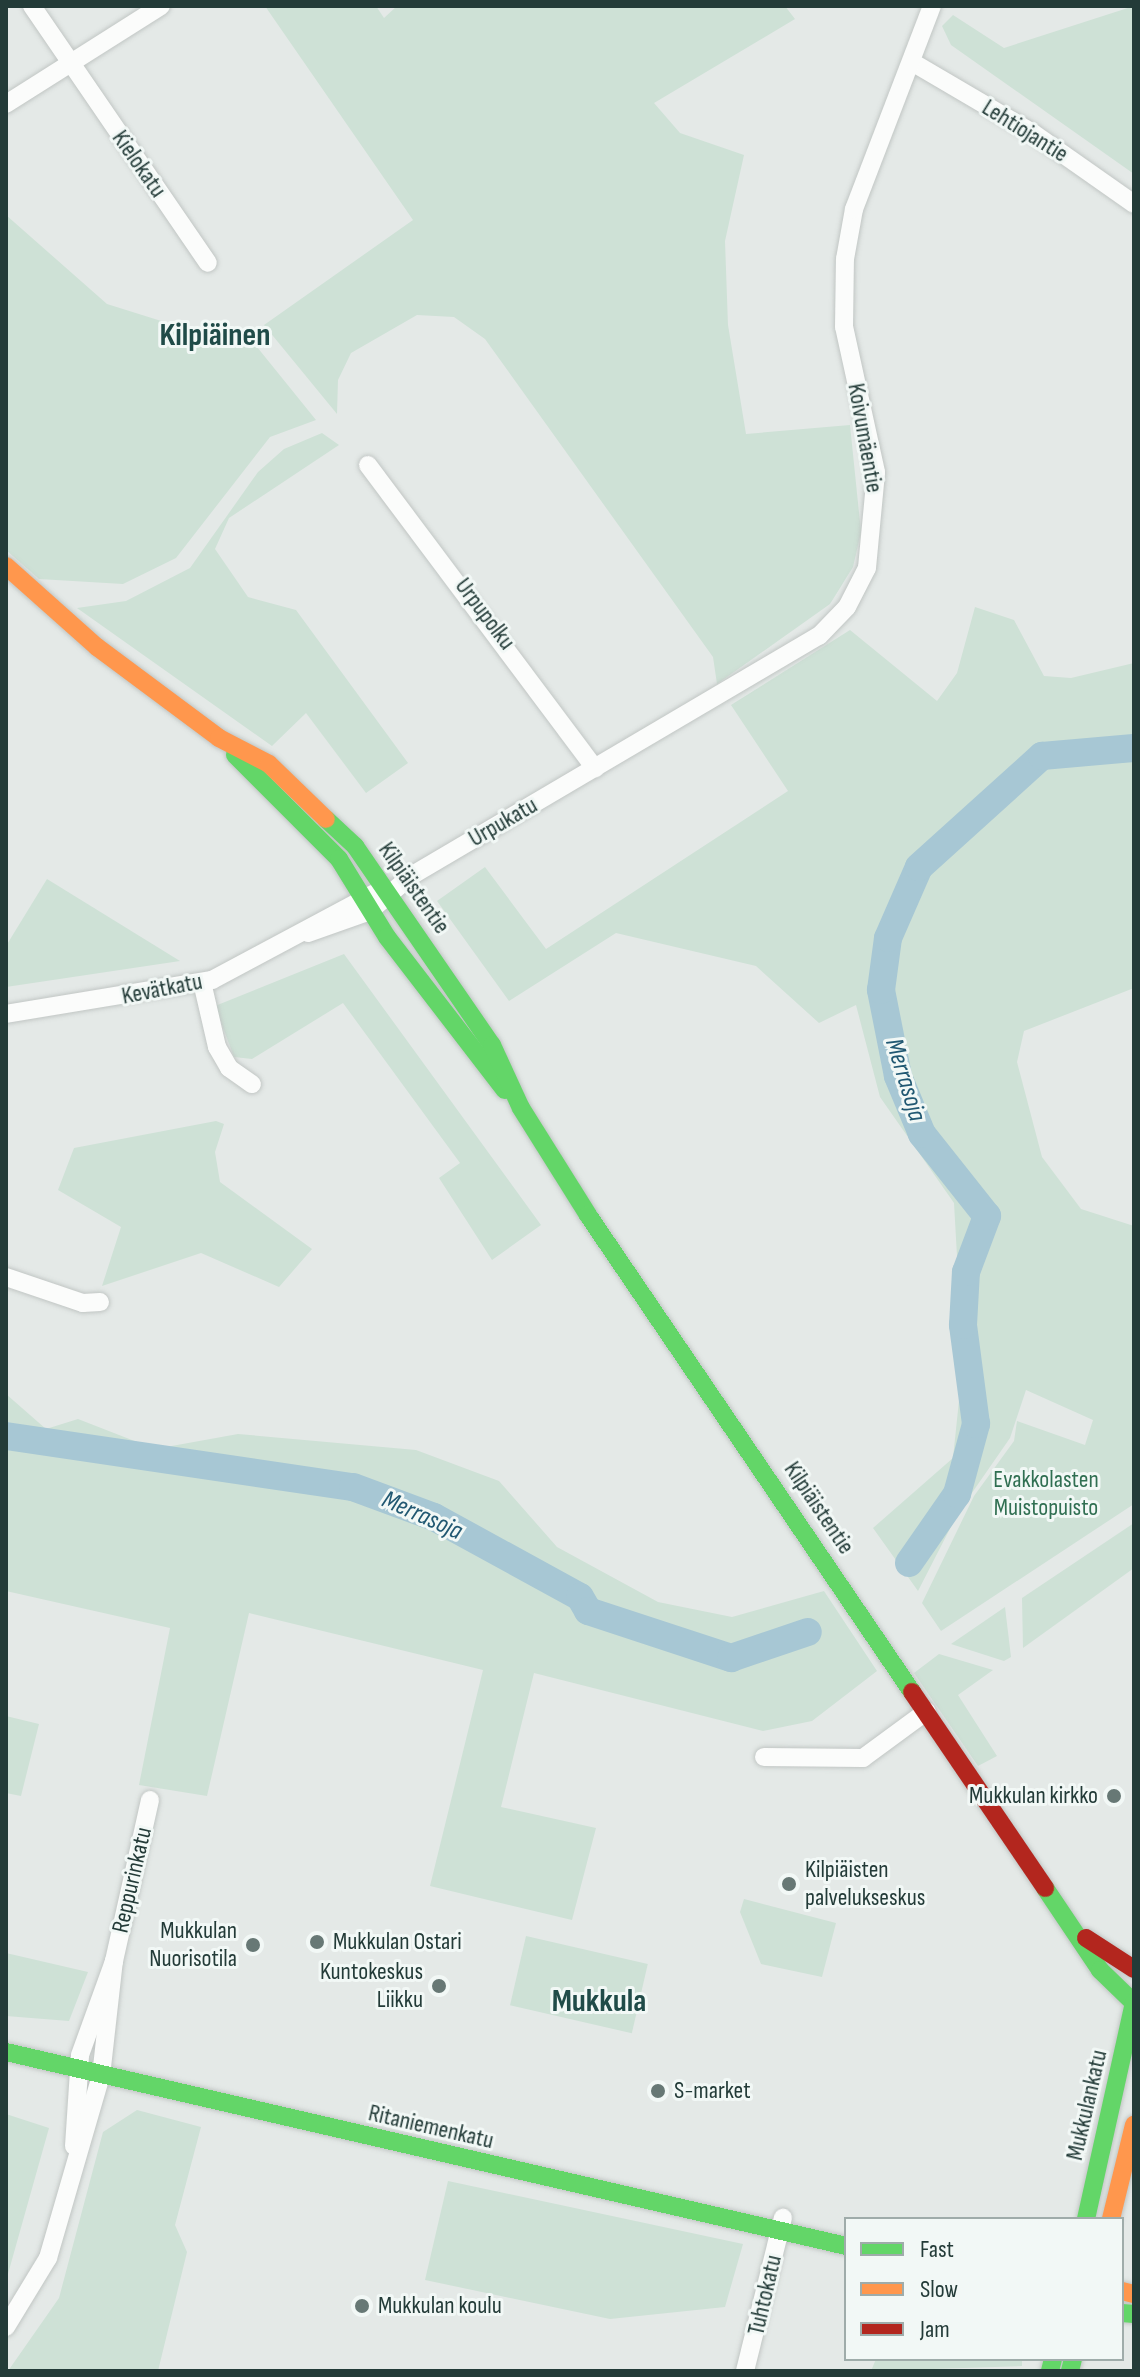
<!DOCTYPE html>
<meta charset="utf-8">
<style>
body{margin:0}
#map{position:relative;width:1140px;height:2377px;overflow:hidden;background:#e4e9e7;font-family:"Sofia Sans Condensed",sans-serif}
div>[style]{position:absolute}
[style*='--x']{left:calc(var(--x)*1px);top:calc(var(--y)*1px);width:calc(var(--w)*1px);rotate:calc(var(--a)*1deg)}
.green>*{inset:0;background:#cee1d6;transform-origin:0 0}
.river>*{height:28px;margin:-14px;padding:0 14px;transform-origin:14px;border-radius:14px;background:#a7c7d4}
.roads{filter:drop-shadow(0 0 2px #c1c6c4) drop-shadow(0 0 2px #c1c6c4)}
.street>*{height:18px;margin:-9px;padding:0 9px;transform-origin:9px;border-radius:9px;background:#fbfcfb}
.fast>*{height:18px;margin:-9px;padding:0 9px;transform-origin:9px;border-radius:9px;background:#63d668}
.slow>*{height:18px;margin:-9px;padding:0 9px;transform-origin:9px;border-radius:9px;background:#ff974d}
.jam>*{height:18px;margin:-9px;padding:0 9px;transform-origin:9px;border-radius:9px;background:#b3261e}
.dots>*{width:22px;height:22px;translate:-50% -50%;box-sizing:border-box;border:4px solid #f2f8f6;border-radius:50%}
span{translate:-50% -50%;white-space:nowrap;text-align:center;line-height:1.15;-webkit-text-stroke:6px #f2f8f6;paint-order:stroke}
.street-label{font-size:24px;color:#233b38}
.park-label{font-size:24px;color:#306f52}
.poi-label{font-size:24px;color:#233b38}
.right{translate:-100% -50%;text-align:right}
.left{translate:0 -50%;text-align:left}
.water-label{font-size:26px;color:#215872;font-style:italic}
.district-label{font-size:32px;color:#204b48;font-weight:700}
.frame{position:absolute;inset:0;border:8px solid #233b38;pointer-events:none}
.legend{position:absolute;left:844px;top:2217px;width:280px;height:144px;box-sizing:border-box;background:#f2f8f6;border:2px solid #9facaa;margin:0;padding:10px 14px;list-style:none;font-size:24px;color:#233b38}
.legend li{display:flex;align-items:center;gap:16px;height:40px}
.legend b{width:40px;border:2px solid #9facaa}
</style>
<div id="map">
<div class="green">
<div style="clip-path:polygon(265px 6px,376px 6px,384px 18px,397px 6px,785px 6px,795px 19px,654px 103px,680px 133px,744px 155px,725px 241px,728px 325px,746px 434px,850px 425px,861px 532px,853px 567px,830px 604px,717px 684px,713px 657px,485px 339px,454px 317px,417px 315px,351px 353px,338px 380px,337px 414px,264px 325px,413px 220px)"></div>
<div style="clip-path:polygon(1134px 6px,1134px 174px,951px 45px,942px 26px,953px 15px,1004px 48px)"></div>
<div style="clip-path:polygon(6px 215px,107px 304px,225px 341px,244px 331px,316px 420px,270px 437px,176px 558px,123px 584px,39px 579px,6px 550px)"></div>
<div style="clip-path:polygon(322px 433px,339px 445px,229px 518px,215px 549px,248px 597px,296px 610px,408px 763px,366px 793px,306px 713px,272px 746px,77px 608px,126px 601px,190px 568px,258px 472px,284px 449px)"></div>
<div style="clip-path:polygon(975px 607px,1014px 620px,1044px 676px,1071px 678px,1134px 663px,1134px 988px,1024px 1031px,1017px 1062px,1042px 1157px,1081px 1209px,1134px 1226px,1134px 1504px,941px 1631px,922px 1603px,974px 1496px,1014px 1441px,1017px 1421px,1085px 1445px,1093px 1420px,1026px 1390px,1010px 1438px,958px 1513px,918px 1591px,873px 1528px,953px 1458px,963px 1362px,954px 1203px,880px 1097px,856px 1005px,819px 1023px,756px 966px,616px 933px,509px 1001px,437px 901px,485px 867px,546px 949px,788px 791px,731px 705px,850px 630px,937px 701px,957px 673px)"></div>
<div style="clip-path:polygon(47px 879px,180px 961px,6px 987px,6px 946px)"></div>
<div style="clip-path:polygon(344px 954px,541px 1225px,492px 1260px,439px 1178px,460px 1163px,343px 1003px,252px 1059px,234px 1057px,215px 1006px)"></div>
<div style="clip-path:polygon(216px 1121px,224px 1124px,215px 1152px,220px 1182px,312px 1249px,279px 1287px,201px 1253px,102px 1286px,121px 1227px,58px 1190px,74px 1148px)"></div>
<div style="clip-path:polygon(6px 1394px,46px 1429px,78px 1419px,155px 1449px,238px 1434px,416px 1450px,499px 1481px,557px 1547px,658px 1602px,732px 1617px,824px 1591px,877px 1671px,812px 1721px,763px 1731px,534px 1673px,501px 1807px,596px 1828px,572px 1920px,430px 1886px,483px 1670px,249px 1613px,207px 1796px,139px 1785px,170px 1628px,6px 1591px)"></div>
<div style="clip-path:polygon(1134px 1523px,1134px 1568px,1023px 1648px,1022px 1598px)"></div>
<div style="clip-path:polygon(1005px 1607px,1011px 1657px,1004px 1661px,951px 1644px)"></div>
<div style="clip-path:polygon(939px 1654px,993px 1670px,958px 1695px,997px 1756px,978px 1766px,914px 1673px)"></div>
<div style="clip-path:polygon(6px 1716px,39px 1724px,21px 1796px,6px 1793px)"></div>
<div style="clip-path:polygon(744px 1899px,836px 1923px,822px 1977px,761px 1964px,740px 1912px)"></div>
<div style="left:526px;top:1936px;width:125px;height:71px;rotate:13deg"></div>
<div style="clip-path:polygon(6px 1953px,88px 1972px,69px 2021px,6px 2016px)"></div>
<div style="clip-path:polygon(137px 2110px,201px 2127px,175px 2225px,187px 2252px,158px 2371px,8px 2371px,59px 2298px,103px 2132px)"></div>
<div style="clip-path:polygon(6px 2114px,49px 2128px,6px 2281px)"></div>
<div style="clip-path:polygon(448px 2181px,743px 2244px,725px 2307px,610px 2319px,425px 2280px)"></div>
<div style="clip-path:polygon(876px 2359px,1022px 2359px,1022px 2366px,871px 2371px)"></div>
</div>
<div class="river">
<div style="--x:6;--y:1436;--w:351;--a:8.4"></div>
<div style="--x:353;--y:1487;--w:86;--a:20.3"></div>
<div style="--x:434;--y:1517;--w:166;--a:28.7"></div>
<div style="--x:580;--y:1597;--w:16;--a:60"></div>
<div style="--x:588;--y:1611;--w:151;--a:18.2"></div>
<div style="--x:731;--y:1658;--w:81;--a:-18.7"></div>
<div style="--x:909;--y:1563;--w:84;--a:-55.2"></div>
<div style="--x:957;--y:1494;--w:73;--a:-74.8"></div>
<div style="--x:976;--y:1424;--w:100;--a:-97.5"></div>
<div style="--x:963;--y:1325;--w:53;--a:-86.8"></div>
<div style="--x:966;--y:1272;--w:60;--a:-69.4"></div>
<div style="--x:987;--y:1216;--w:105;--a:-128.4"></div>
<div style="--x:922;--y:1134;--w:63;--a:-112.5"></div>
<div style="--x:898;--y:1076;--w:88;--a:-101.2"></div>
<div style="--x:881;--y:990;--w:52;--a:-82.3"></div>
<div style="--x:888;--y:938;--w:77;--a:-66.4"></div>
<div style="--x:919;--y:867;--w:166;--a:-42.1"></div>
<div style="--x:1042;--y:756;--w:92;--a:-5"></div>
</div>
<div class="roads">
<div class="street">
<div style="--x:32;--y:6;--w:311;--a:55.6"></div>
<div style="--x:912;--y:62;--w:140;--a:30.4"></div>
<div style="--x:1033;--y:133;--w:123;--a:35.1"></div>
<div style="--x:6;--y:104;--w:183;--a:-32.3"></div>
<div style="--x:368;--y:465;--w:379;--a:53.2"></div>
<div style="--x:308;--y:933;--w:66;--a:-19.5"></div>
<div style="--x:370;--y:911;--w:54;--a:-40.5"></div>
<div style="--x:411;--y:876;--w:473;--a:-30.5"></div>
<div style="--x:819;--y:636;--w:40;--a:-46"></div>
<div style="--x:847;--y:607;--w:44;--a:-62.9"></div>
<div style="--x:867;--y:568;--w:96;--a:-84.6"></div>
<div style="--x:876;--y:472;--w:148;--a:-102.4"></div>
<div style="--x:844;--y:327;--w:68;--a:-89.2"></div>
<div style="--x:845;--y:259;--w:51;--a:-79.8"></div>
<div style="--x:854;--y:209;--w:217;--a:-69"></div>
<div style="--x:202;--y:982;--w:67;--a:77"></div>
<div style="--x:217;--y:1047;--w:24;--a:60"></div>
<div style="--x:229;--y:1068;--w:28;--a:35"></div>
<div style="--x:6;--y:1014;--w:209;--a:-9.4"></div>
<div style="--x:212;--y:980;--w:183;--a:-28.1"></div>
<div style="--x:6;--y:1277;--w:81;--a:18.7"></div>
<div style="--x:83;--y:1303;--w:17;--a:-3"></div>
<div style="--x:764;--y:1757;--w:99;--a:0.6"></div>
<div style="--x:863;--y:1758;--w:79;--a:-36.3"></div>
<div style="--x:74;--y:2146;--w:91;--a:-86.2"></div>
<div style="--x:80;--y:2055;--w:100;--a:-70.1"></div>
<div style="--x:114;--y:1961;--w:165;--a:-77.4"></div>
<div style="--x:6;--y:2327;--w:81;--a:-58.7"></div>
<div style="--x:48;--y:2258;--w:190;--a:-73.8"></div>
<div style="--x:101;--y:2076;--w:116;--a:-83.6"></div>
<div style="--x:745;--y:2371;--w:158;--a:-76.1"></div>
</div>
<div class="fast">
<div style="--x:235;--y:755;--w:147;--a:45"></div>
<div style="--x:339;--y:859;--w:92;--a:58.4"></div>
<div style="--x:387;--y:937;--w:193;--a:52.4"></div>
<div style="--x:326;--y:819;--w:40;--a:43"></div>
<div style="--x:355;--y:846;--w:242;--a:55.5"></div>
<div style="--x:492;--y:1045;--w:69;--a:65.3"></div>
<div style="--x:521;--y:1108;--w:126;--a:57.9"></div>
<div style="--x:588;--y:1215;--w:577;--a:55.81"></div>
<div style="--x:1045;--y:1888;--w:99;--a:56.1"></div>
<div style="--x:1100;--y:1970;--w:47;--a:44.1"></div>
<div style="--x:6;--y:2052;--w:862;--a:13"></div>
<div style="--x:1086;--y:2219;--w:222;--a:-77.5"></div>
<div style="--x:1122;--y:2313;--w:12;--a:5"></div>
<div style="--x:1050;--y:2371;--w:12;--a:-76"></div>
<div style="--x:1070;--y:2371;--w:12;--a:-76"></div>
</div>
<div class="slow">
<div style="--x:6;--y:566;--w:122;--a:41.7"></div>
<div style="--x:97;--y:647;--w:152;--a:36.7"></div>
<div style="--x:219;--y:738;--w:56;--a:27.5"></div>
<div style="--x:269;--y:764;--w:79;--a:44"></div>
<div style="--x:1111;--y:2219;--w:97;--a:-76.3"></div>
<div style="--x:1122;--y:2291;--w:12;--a:14"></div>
</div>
<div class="jam">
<div style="--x:912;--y:1692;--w:237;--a:55.8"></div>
<div style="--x:1086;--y:1938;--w:57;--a:32.9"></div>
</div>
</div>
<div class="dots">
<div style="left:1114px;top:1796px;background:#677875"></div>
<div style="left:789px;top:1884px;background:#677875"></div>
<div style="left:317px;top:1942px;background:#677875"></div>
<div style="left:253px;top:1945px;background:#677875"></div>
<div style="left:439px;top:1986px;background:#677875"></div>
<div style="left:658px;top:2091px;background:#677875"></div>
<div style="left:362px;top:2306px;background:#677875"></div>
</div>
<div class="street-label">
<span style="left:1025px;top:131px;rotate:32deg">Lehtiojantie</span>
<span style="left:139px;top:164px;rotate:55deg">Kielokatu</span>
<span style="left:865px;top:438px;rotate:80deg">Koivumäentie</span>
<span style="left:485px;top:614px;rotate:53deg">Urpupolku</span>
<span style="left:503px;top:822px;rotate:-30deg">Urpukatu</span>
<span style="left:414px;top:888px;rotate:55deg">Kilpiäistentie</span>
<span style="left:162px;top:989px;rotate:-11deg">Kevätkatu</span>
<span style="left:819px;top:1508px;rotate:56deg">Kilpiäistentie</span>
<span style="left:132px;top:1880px;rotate:-77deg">Reppurinkatu</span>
<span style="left:1087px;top:2105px;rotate:-77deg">Mukkulankatu</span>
<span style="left:431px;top:2127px;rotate:13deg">Ritaniemenkatu</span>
<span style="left:765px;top:2295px;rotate:-77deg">Tuhtokatu</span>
</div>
<div class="park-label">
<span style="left:1046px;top:1494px">Evakkolasten<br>Muistopuisto</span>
</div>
<div class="poi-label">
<span class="right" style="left:1098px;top:1796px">Mukkulan kirkko</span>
<span class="left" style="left:805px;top:1884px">Kilpiäisten<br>palvelukseskus</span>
<span class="right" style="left:237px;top:1945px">Mukkulan<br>Nuorisotila</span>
<span class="left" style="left:333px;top:1942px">Mukkulan Ostari</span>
<span class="right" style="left:423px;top:1986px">Kuntokeskus<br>Liikku</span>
<span class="left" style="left:674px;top:2091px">S-market</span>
<span class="left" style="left:378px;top:2306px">Mukkulan koulu</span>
</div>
<div class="water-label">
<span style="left:905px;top:1080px;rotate:73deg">Merrasoja</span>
<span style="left:422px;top:1516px;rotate:24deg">Merrasoja</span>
</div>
<div class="district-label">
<span style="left:215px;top:336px">Kilpiäinen</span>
<span style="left:599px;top:2002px">Mukkula</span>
</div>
<div class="frame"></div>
<ul class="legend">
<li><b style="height:10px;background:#63d668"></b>Fast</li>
<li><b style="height:10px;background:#ff974d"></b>Slow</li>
<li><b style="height:10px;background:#b3261e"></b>Jam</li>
</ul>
</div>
